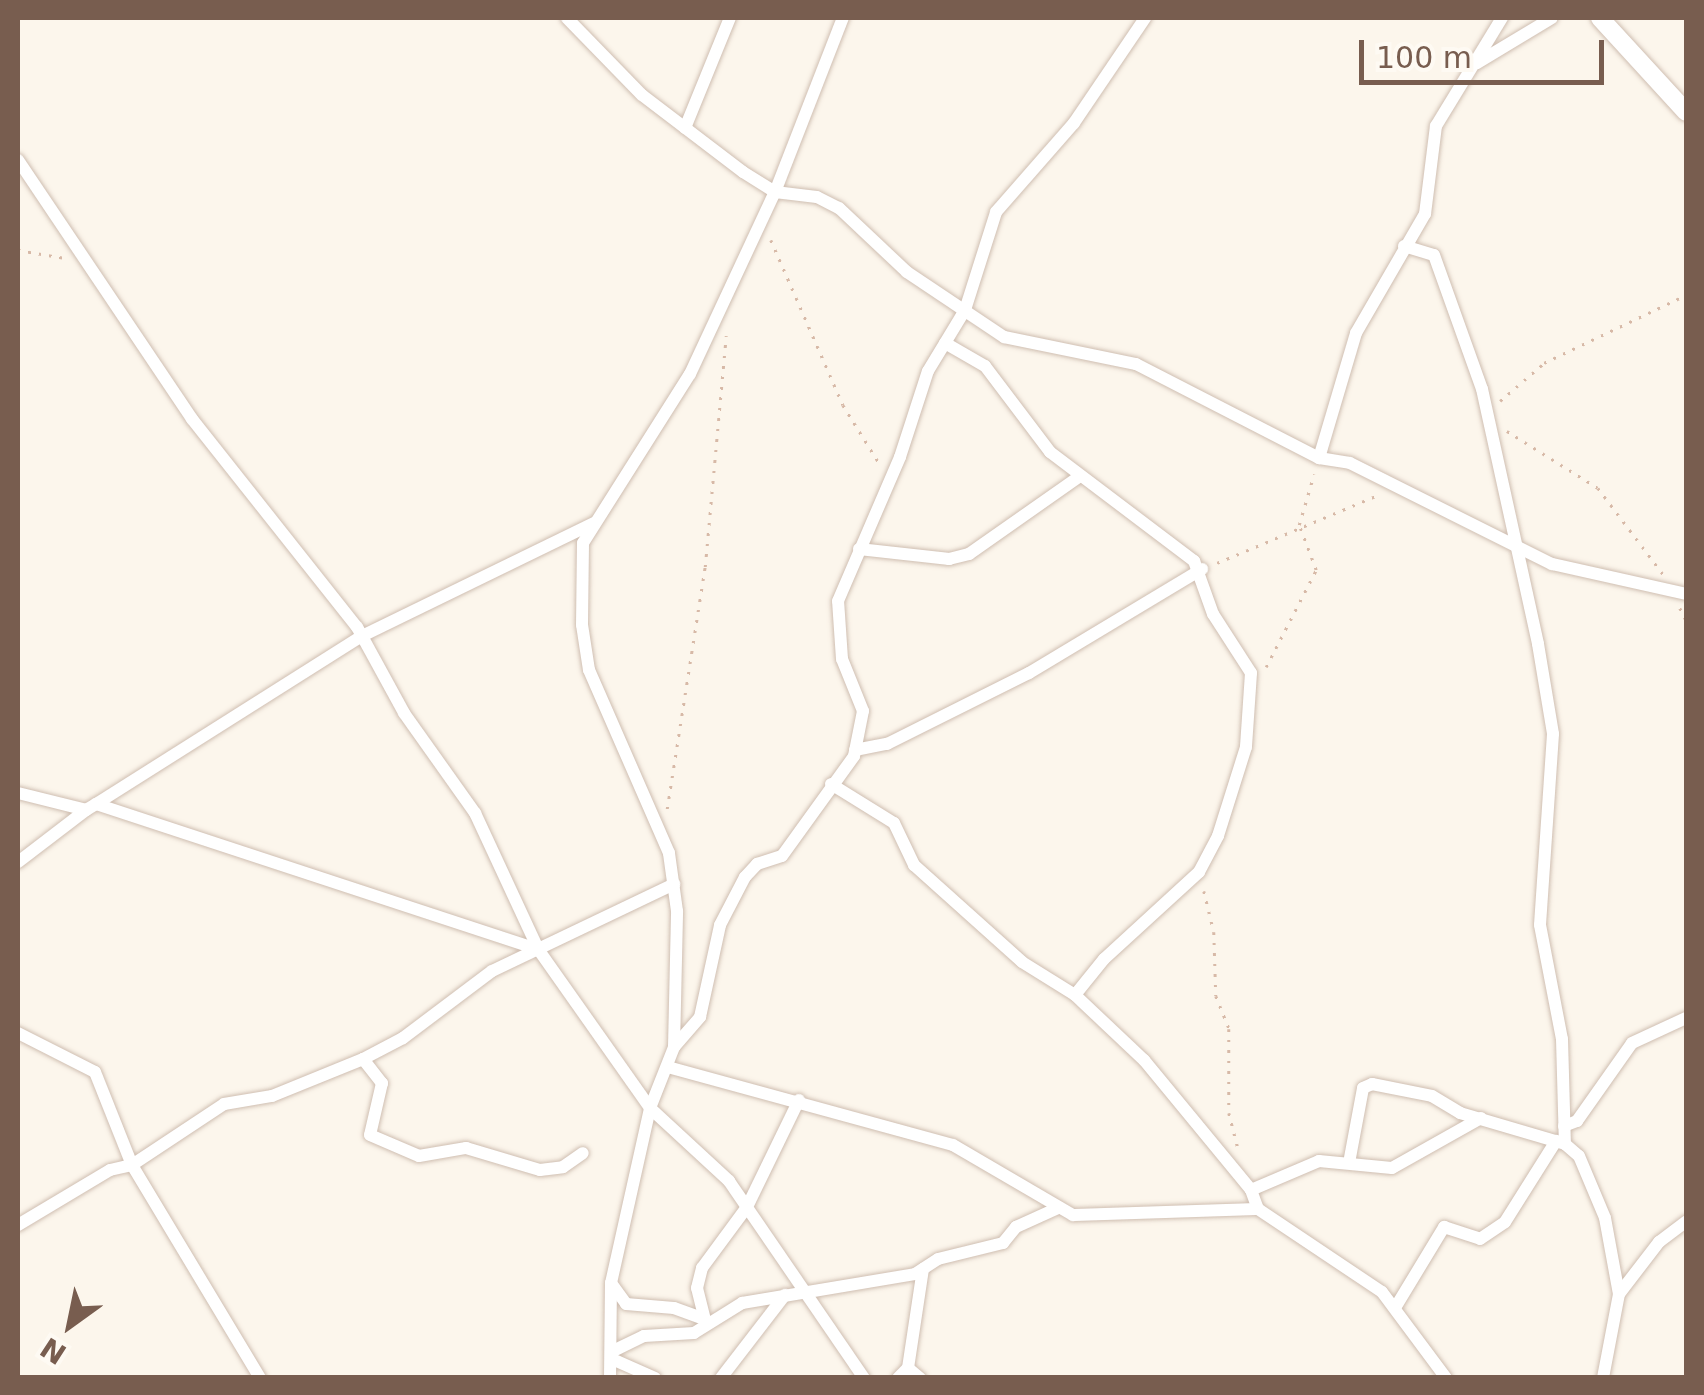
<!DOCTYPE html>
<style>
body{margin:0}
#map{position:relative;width:1704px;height:1395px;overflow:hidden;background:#fcf6ec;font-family:"DejaVu Sans",sans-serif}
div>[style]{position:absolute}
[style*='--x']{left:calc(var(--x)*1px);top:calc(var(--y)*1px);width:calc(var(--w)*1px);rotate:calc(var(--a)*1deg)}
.path>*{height:2.5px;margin-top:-1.25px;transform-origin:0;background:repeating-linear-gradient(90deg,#d7b9a7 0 2.5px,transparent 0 10.5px)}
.roads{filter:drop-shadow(0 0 2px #cfbeb1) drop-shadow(0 0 2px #cfbeb1)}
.minor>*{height:12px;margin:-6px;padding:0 6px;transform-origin:6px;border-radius:6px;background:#fff}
.secondary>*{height:18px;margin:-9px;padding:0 9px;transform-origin:9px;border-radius:9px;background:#fff}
span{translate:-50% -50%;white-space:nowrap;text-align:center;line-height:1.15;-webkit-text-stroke:8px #fefaf3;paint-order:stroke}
.frame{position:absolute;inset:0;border:20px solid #785d4f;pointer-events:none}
.north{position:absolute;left:20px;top:1275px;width:100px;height:100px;-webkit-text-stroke:8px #fefaf3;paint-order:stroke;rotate:213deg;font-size:28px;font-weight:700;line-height:40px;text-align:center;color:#785d4f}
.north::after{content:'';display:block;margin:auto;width:35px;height:45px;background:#785d4f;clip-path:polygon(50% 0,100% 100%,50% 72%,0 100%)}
.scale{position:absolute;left:1359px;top:40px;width:245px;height:45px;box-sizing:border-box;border:5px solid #785d4f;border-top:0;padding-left:12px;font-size:30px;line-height:35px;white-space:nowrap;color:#785d4f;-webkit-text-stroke:8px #fefaf3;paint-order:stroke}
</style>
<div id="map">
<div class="path">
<div style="--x:771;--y:240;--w:180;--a:66.4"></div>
<div style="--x:843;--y:405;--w:72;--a:58.1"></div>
<div style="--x:18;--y:250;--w:48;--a:9.7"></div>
<div style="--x:1500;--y:401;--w:58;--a:-40.8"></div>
<div style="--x:1544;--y:363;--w:157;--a:-25.6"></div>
<div style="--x:1507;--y:431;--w:107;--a:32.1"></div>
<div style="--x:1598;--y:488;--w:108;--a:52.9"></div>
<div style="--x:1217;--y:563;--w:177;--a:-22.9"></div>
<div style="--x:1680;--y:608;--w:13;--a:63"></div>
<div style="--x:1266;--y:667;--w:109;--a:-62.7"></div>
<div style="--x:1316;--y:570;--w:48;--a:-110.7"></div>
<div style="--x:1299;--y:525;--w:53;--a:-73.6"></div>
<div style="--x:667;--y:809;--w:245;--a:-81.1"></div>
<div style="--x:705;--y:567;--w:232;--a:-84.8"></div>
<div style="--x:1204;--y:891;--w:42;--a:76.3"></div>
<div style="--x:1214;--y:932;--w:64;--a:88.2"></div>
<div style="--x:1216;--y:996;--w:35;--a:68"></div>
<div style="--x:1229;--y:1029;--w:84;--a:90"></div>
<div style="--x:1229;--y:1113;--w:40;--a:75.6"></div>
</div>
<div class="roads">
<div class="minor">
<div style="--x:567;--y:18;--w:107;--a:45.8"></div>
<div style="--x:642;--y:95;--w:127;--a:37.3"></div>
<div style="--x:743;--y:172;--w:38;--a:32"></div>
<div style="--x:775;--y:192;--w:42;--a:6.8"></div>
<div style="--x:817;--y:197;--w:25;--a:27"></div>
<div style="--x:839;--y:208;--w:93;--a:43.3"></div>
<div style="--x:907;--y:272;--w:117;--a:33.8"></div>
<div style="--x:1004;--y:337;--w:135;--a:11.6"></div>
<div style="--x:1136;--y:364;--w:206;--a:27.2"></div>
<div style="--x:1319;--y:458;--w:31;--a:9"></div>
<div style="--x:1350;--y:463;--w:226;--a:26.6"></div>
<div style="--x:1552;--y:564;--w:137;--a:12.6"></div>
<div style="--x:1477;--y:63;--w:87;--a:-31"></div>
<div style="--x:685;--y:128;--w:119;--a:-67.8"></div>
<div style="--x:18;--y:160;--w:312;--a:56.1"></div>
<div style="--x:192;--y:419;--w:265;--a:51.6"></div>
<div style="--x:357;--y:627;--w:98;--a:61.3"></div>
<div style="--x:404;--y:713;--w:123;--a:54.6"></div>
<div style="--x:475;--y:813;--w:150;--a:65.1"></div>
<div style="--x:538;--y:949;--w:194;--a:54.8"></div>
<div style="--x:650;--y:1108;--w:108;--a:42.7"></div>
<div style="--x:729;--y:1181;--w:239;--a:55.6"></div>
<div style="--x:1404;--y:246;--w:31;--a:17"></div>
<div style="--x:1434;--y:255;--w:142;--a:70.3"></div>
<div style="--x:1482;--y:389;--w:261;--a:77.6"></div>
<div style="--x:1538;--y:644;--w:91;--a:80.5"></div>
<div style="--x:1553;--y:734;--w:191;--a:93.9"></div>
<div style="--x:1540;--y:925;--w:116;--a:79.1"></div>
<div style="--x:1562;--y:1039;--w:105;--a:88.4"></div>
<div style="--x:1565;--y:1144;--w:18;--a:41"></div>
<div style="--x:1579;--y:1156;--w:67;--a:67.2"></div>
<div style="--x:1605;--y:1218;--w:77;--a:79.6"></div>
<div style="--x:1619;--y:1294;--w:86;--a:100.8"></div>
<div style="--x:945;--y:343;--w:46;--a:29.9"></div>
<div style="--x:985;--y:366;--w:108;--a:52.9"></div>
<div style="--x:1050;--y:452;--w:181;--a:37.1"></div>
<div style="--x:1194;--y:561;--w:56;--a:70.3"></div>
<div style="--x:1213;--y:614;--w:70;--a:57.2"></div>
<div style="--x:1251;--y:673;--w:74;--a:93.9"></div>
<div style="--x:1246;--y:747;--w:93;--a:107.5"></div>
<div style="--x:1218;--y:836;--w:41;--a:117.8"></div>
<div style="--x:1199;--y:872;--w:129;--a:137.5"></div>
<div style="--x:1104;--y:959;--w:46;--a:128.9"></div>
<div style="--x:1319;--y:458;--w:130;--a:-73.5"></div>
<div style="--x:1356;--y:333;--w:138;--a:-59.9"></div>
<div style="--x:1425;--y:214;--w:89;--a:-82.9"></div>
<div style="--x:1436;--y:126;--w:127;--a:-58.6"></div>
<div style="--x:859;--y:549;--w:91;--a:6.3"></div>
<div style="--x:949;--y:559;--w:21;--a:-14"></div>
<div style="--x:969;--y:554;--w:136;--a:-35.1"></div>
<div style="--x:855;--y:750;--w:33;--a:-11"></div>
<div style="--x:887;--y:744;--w:159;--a:-26.6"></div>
<div style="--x:1029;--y:673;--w:202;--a:-31"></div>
<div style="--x:831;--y:784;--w:74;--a:31.8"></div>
<div style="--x:894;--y:823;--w:47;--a:64.5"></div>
<div style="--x:914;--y:865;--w:145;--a:41.9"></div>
<div style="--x:1022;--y:962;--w:62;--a:31.9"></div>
<div style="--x:1075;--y:995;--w:95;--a:43.3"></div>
<div style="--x:1144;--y:1060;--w:168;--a:50.5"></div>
<div style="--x:1251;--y:1190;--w:20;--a:70"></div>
<div style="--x:18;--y:793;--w:70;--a:14"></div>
<div style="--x:86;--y:810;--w:12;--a:-31"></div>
<div style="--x:96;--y:804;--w:465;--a:18.2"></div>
<div style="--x:96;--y:804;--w:315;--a:-32.3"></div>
<div style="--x:362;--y:636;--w:258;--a:-26"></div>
<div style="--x:18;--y:862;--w:86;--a:-37.4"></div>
<div style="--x:18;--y:1033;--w:86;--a:26.9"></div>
<div style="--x:95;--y:1072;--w:100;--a:68.3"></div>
<div style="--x:132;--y:1165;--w:249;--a:59"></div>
<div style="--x:674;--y:1047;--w:40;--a:-49"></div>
<div style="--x:700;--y:1017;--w:94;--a:-77.7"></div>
<div style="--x:720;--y:925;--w:54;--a:-62.5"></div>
<div style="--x:745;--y:877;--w:18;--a:-47"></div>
<div style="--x:757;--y:864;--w:26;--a:-18"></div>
<div style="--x:782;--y:856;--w:123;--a:-54.2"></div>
<div style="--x:854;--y:756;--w:46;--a:-78.7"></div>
<div style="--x:863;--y:711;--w:56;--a:-112"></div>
<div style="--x:842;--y:659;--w:58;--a:-93.9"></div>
<div style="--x:838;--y:601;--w:157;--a:-66.7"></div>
<div style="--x:900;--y:457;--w:90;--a:-72"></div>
<div style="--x:928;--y:371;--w:71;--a:-58.8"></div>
<div style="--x:965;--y:310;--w:103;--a:-72.4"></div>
<div style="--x:996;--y:212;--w:118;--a:-48.8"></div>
<div style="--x:1074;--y:123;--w:127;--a:-55.9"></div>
<div style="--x:363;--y:1059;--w:31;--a:52"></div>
<div style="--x:382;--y:1083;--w:53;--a:103"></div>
<div style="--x:370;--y:1135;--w:53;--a:23.2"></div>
<div style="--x:419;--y:1156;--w:48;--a:-9.7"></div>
<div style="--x:466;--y:1148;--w:77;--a:16.6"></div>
<div style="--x:540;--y:1170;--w:23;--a:-7"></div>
<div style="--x:563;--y:1167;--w:24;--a:-35"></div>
<div style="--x:668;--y:1067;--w:295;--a:15.3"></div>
<div style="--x:953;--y:1145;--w:139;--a:30.3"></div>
<div style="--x:1073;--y:1215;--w:185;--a:-1.9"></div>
<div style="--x:1258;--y:1209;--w:149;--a:33.8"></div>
<div style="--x:1382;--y:1292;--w:107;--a:53.3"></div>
<div style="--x:1564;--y:1126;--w:14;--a:-21"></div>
<div style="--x:1577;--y:1121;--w:95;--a:-54.8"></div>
<div style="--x:1632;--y:1043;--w:60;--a:-24.8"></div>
<div style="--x:1349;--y:1163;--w:76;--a:-79.4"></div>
<div style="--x:1363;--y:1088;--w:10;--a:-24"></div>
<div style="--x:1372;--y:1084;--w:61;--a:11.3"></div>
<div style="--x:1432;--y:1096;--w:33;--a:31"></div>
<div style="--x:1460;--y:1113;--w:109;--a:16.4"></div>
<div style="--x:1251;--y:1190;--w:74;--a:-23.1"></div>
<div style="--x:1319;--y:1161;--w:73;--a:5.5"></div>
<div style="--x:1392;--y:1168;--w:102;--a:-29.3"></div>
<div style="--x:18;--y:1225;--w:107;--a:-30.9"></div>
<div style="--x:110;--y:1170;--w:23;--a:-13"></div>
<div style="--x:132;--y:1165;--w:110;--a:-33.5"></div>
<div style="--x:224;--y:1104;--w:49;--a:-9.5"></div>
<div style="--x:272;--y:1096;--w:98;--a:-22.1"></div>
<div style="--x:363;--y:1059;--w:45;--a:-27.7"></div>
<div style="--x:403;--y:1038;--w:111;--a:-37"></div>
<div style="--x:492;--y:971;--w:202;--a:-25.5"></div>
<div style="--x:611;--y:1283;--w:26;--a:54"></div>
<div style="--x:626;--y:1304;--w:48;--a:4.8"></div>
<div style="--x:674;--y:1308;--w:30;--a:20"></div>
<div style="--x:1619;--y:1294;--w:66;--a:-52.4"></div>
<div style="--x:1659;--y:1242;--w:34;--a:-37"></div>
<div style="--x:1395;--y:1308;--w:95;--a:-58.8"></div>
<div style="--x:1444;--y:1227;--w:38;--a:18"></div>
<div style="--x:1480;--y:1239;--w:30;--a:-34"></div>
<div style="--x:1505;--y:1222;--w:96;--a:-57.8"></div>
<div style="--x:706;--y:1324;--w:37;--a:-104"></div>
<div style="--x:697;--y:1288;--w:21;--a:-76"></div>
<div style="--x:702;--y:1268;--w:76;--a:-53.6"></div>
<div style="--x:747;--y:1207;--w:119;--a:-64.1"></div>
<div style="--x:613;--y:1351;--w:34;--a:-26"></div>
<div style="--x:644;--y:1336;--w:50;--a:-3.4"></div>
<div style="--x:694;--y:1333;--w:57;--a:-32"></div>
<div style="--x:742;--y:1303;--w:175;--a:-9.5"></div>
<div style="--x:915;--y:1274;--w:27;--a:-33"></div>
<div style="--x:938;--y:1259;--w:67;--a:-13.8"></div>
<div style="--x:1003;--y:1243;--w:21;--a:-51"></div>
<div style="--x:1016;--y:1227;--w:46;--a:-24.3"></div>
<div style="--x:612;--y:1359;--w:47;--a:23.8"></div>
<div style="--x:908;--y:1368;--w:100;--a:-81.4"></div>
<div style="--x:610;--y:1378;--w:95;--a:-89.4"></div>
<div style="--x:611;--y:1283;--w:179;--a:-77.4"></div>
<div style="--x:650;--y:1108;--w:66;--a:-68.5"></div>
<div style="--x:674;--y:1047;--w:136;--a:-88.7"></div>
<div style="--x:677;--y:911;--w:59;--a:-97.9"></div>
<div style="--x:669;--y:853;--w:200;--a:-113.6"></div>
<div style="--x:589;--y:670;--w:46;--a:-98.8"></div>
<div style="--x:582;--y:625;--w:82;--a:-89.3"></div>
<div style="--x:583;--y:543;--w:200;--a:-57.7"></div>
<div style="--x:690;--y:374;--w:201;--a:-65"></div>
<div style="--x:775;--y:192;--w:187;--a:-68.7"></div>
<div style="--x:721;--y:1378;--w:105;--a:-52.4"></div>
<div style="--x:898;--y:1378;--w:14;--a:-45"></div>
<div style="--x:908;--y:1368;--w:16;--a:40"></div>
</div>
<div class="secondary">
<div style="--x:1600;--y:18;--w:127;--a:47.5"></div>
</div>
</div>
<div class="frame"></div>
<div class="north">N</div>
<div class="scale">100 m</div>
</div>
